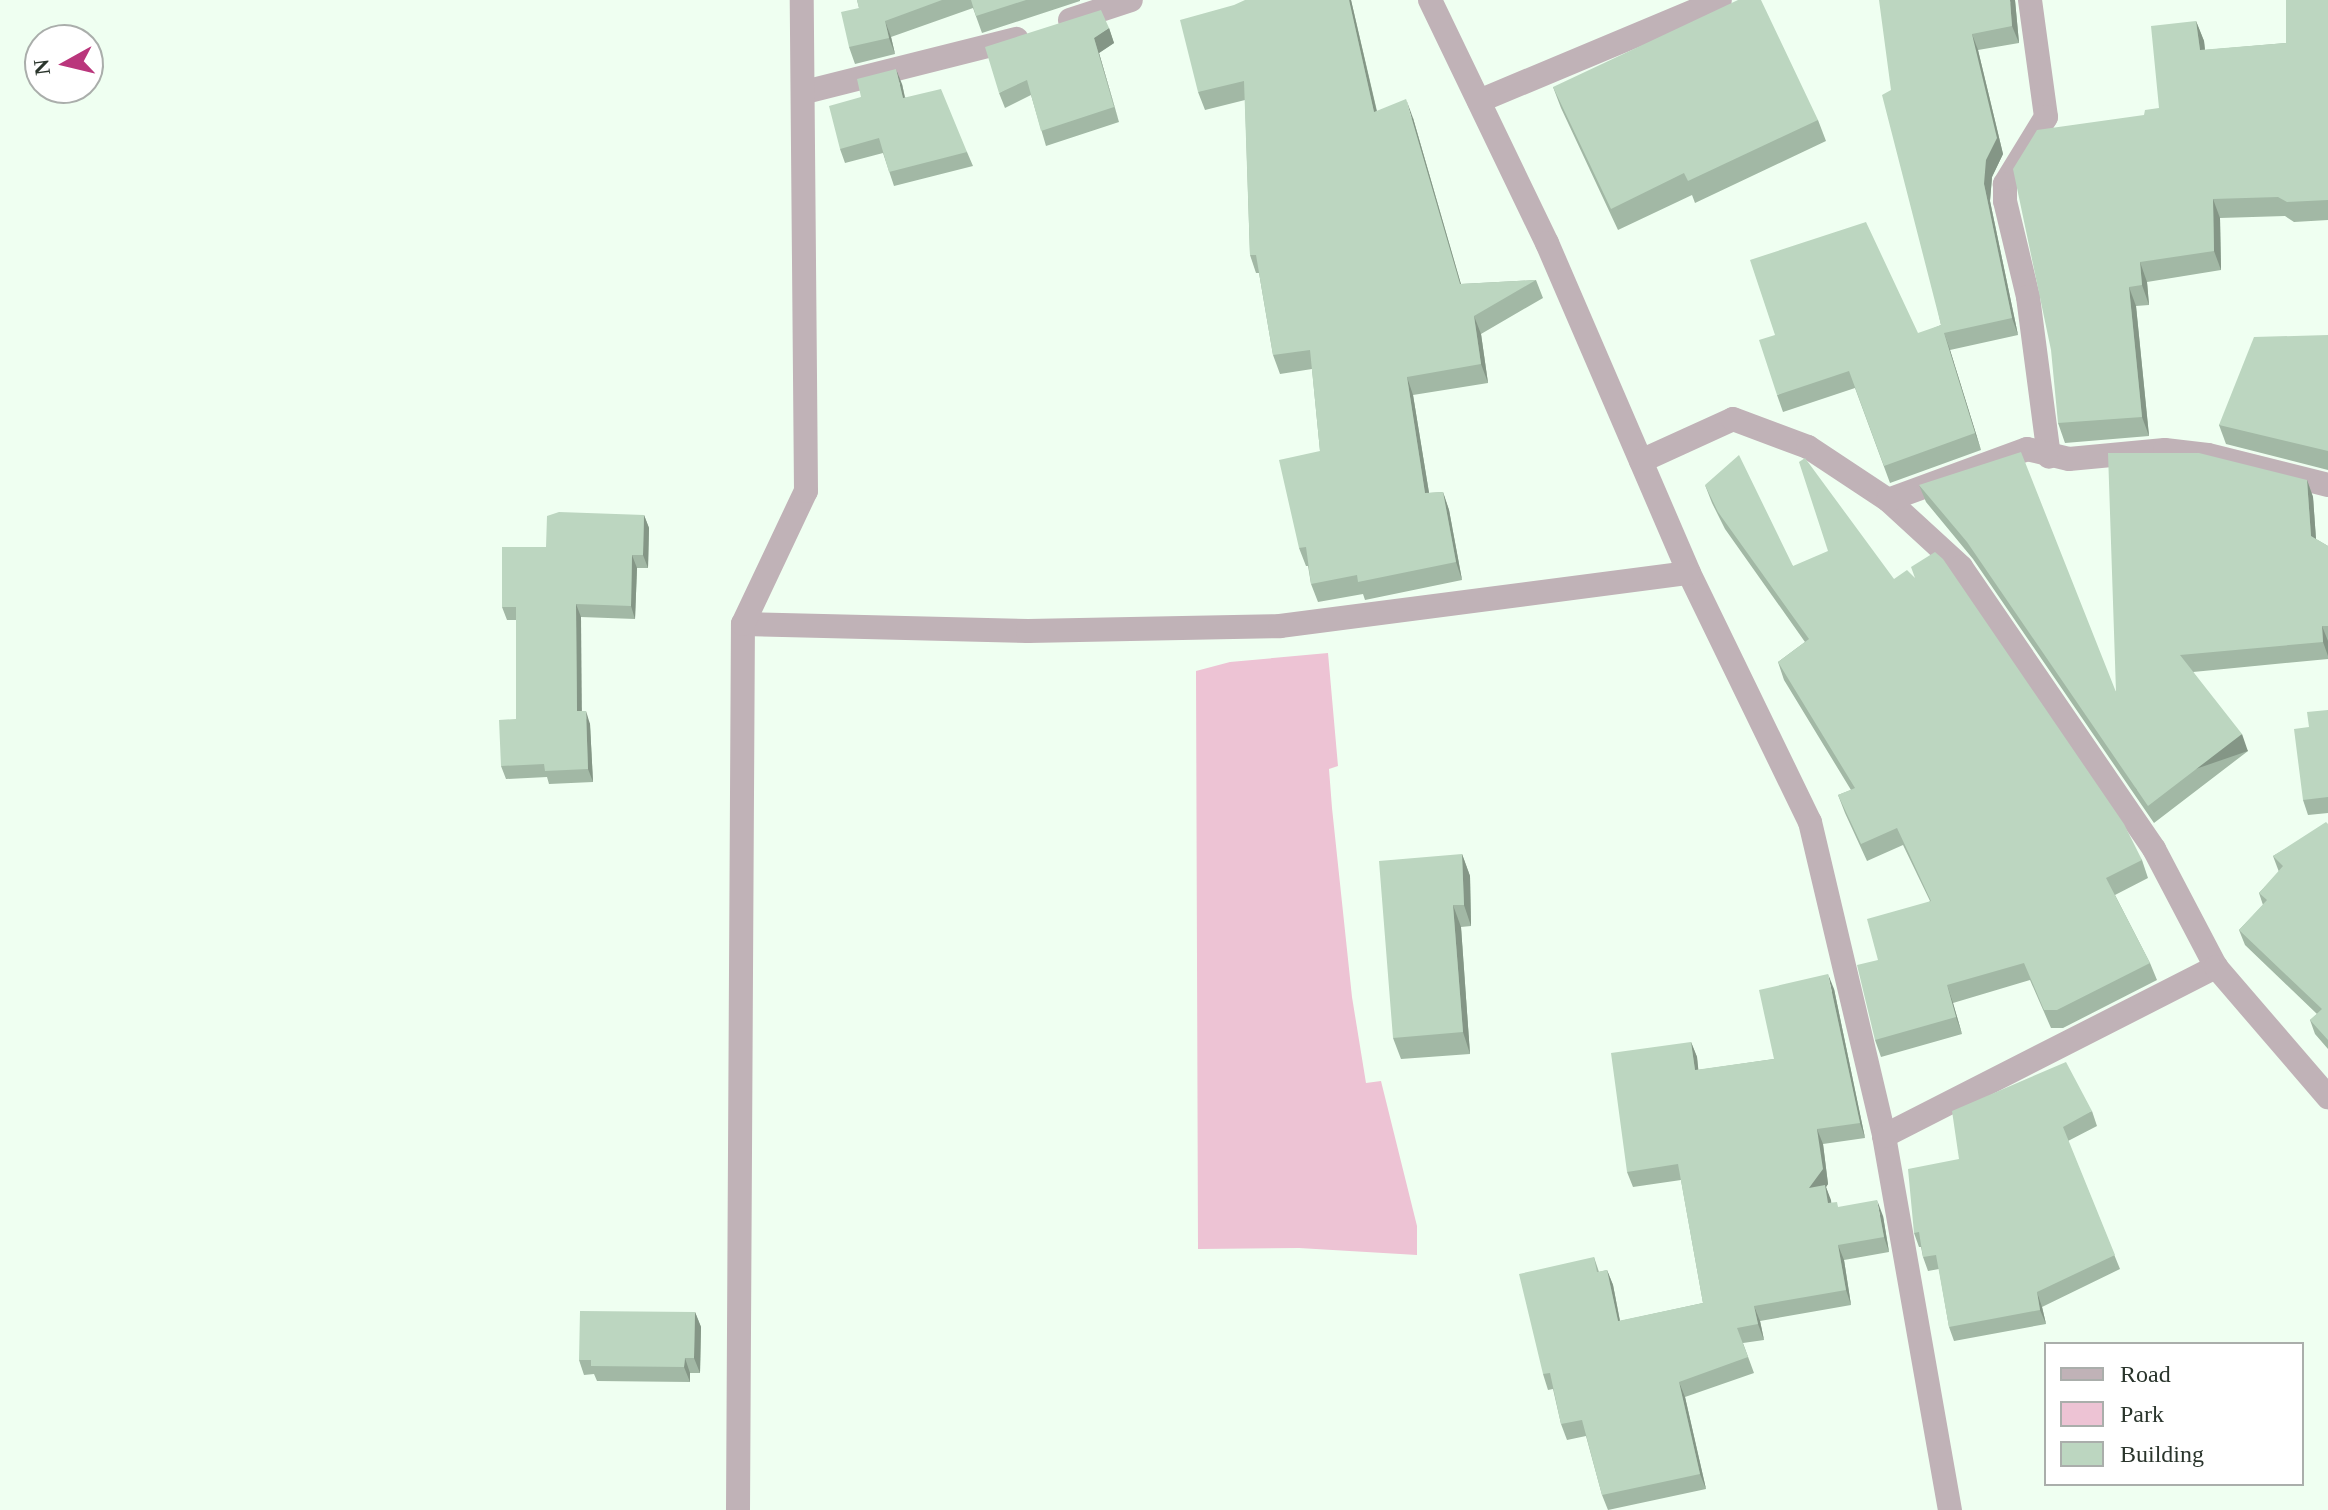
<!DOCTYPE html>
<style>
body{margin:0}
#map{position:relative;width:2328px;height:1510px;overflow:hidden;background:#effff1;font-family:"Times New Roman",serif}
div>[style]{position:absolute}
[style*='--x']{left:calc(var(--x)*1px);top:calc(var(--y)*1px);width:calc(var(--w)*1px);rotate:calc(var(--a)*1deg)}
.green>*{inset:0;background:#edc3d4}
.lane>*{height:24px;margin:-12px;padding:0 12px;transform-origin:12px;border-radius:12px;background:#c0b2b7}
.street>*{height:24px;margin:-12px;padding:0 12px;transform-origin:12px;border-radius:12px;background:#c0b2b7}
.wall>*{inset:0;background:#a2b8a5}
.shaded-wall>*{inset:0;background:#849686;transform-origin:0 0}
.building>*{inset:0;background:#bcd6c0}
span{translate:-50% -50%;white-space:nowrap;text-align:center;line-height:1.15;-webkit-text-stroke:6px #fff;paint-order:stroke}
.legend{position:absolute;left:2044px;top:1342px;width:260px;height:144px;box-sizing:border-box;background:#fff;border:2px solid #aaaeab;margin:0;padding:10px 14px;list-style:none;font-size:24px;color:#2a352c}
.legend li{display:flex;align-items:center;gap:16px;height:40px}
.legend b{width:40px;border:2px solid #aaaeab}
.north{position:absolute;left:24px;top:24px;width:80px;height:80px;box-sizing:border-box;background:#fff;border:2px solid #aaaeab;border-radius:50%;rotate:262deg;font-size:22px;font-weight:700;line-height:32px;text-align:center;color:#2a352c}
.north::after{content:'';display:block;margin:auto;width:28px;height:36px;background:#ba367c;clip-path:polygon(50% 0,100% 100%,50% 72%,0 100%)}
</style>
<div id="map">
<div class="green">
<div style="clip-path:polygon(1328px 653px,1338px 766px,1329px 769px,1332px 808px,1352px 997px,1366px 1083px,1381px 1081px,1417px 1226px,1417px 1255px,1299px 1248px,1198px 1249px,1196px 671px,1230px 662px)"></div>
</div>
<div class="lane">
<div style="--x:2030;--y:0;--w:118;--a:82.2"></div>
<div style="--x:2046;--y:117;--w:79;--a:121.5"></div>
<div style="--x:2005;--y:184;--w:17;--a:90"></div>
<div style="--x:2005;--y:201;--w:99;--a:76.5"></div>
<div style="--x:2028;--y:297;--w:161;--a:82.5"></div>
<div style="--x:1479;--y:101;--w:261;--a:-22.7"></div>
<div style="--x:1888;--y:500;--w:99;--a:42.5"></div>
<div style="--x:1961;--y:567;--w:342;--a:55.6"></div>
<div style="--x:2154;--y:849;--w:133;--a:62.3"></div>
</div>
<div class="street">
<div style="--x:1430;--y:0;--w:270;--a:64.3"></div>
<div style="--x:1547;--y:243;--w:359;--a:66.7"></div>
<div style="--x:1689;--y:573;--w:277;--a:64.1"></div>
<div style="--x:1810;--y:822;--w:323;--a:76.7"></div>
<div style="--x:1884;--y:1136;--w:380;--a:80"></div>
<div style="--x:1070;--y:20;--w:64;--a:-18.2"></div>
<div style="--x:805;--y:92;--w:218;--a:-14.1"></div>
<div style="--x:1641;--y:461;--w:101;--a:-24.5"></div>
<div style="--x:1733;--y:419;--w:80;--a:20.5"></div>
<div style="--x:1808;--y:447;--w:96;--a:33.5"></div>
<div style="--x:1888;--y:500;--w:148;--a:-20.1"></div>
<div style="--x:2027;--y:449;--w:43;--a:13.4"></div>
<div style="--x:2069;--y:459;--w:96;--a:-5.4"></div>
<div style="--x:2165;--y:450;--w:43;--a:6.6"></div>
<div style="--x:2208;--y:455;--w:124;--a:14"></div>
<div style="--x:743;--y:624;--w:285;--a:1.4"></div>
<div style="--x:1028;--y:631;--w:252;--a:-1.1"></div>
<div style="--x:1280;--y:626;--w:412;--a:-7.4"></div>
<div style="--x:1884;--y:1136;--w:373;--a:-27"></div>
<div style="--x:2216;--y:967;--w:172;--a:49.3"></div>
<div style="--x:738;--y:1510;--w:886;--a:-89.68"></div>
<div style="--x:743;--y:624;--w:147;--a:-64.7"></div>
<div style="--x:806;--y:491;--w:491;--a:-90.5"></div>
</div>
<div class="wall">
<div style="clip-path:polygon(857px 0,1080px 0,1080px 1px,982px 33px,973px 8px,891px 37px,895px 54px,855px 64px,849px 47px,859px 8px)"></div>
<div style="clip-path:polygon(1351px 0,1377px 111px,1413px 118px,1461px 284px,1536px 280px,1543px 298px,1481px 334px,1488px 383px,1413px 395px,1429px 493px,1443px 492px,1449px 510px,1462px 580px,1365px 600px,1363px 594px,1318px 602px,1311px 584px,1308px 566px,1306px 566px,1299px 548px,1320px 451px,1312px 369px,1280px 374px,1273px 355px,1259px 273px,1256px 273px,1250px 255px,1245px 100px,1205px 110px,1198px 92px)"></div>
<div style="clip-path:polygon(2015px 0,2019px 43px,1978px 50px,2003px 154px,1992px 177px,1990px 201px,2018px 335px,1950px 350px,1981px 450px,1890px 483px,1855px 388px,1783px 412px,1777px 395px,1941px 325px,1891px 90px)"></div>
<div style="clip-path:polygon(2328px 0,2328px 220px,2294px 222px,2285px 216px,2220px 218px,2221px 270px,2147px 282px,2149px 305px,2136px 306px,2149px 436px,2065px 443px,2058px 423px,2159px 108px,2196px 21px,2204px 41px,2205px 50px,2286px 43px)"></div>
<div style="clip-path:polygon(1109px 28px,1114px 43px,1099px 53px,1119px 122px,1046px 146px,1031px 95px,1005px 108px,999px 93px)"></div>
<div style="clip-path:polygon(902px 84px,905px 97px,967px 152px,973px 166px,894px 186px,883px 153px,845px 163px,840px 149px,861px 97px)"></div>
<div style="clip-path:polygon(1553px 87px,1818px 120px,1826px 141px,1695px 203px,1692px 195px,1618px 230px,1561px 108px)"></div>
<div style="clip-path:polygon(2328px 335px,2328px 470px,2226px 444px,2219px 425px)"></div>
<div style="clip-path:polygon(2307px 480px,2313px 497px,2316px 539px,2328px 546px,2328px 659px,2193px 672px,2248px 751px,2154px 823px,1973px 559px,1926px 502px,1919px 485px,2116px 692px)"></div>
<div style="clip-path:polygon(1705px 485px,1793px 566px,1894px 579px,2142px 860px,2148px 878px,2115px 895px,2150px 963px,2157px 980px,2063px 1028px,2051px 1028px,2030px 980px,1953px 1003px,1962px 1034px,1881px 1057px,1875px 1040px,1878px 960px,1930px 901px,1903px 845px,1867px 861px,1845px 813px,1838px 795px,1851px 790px,1784px 680px,1778px 662px,1805px 642px,1725px 529px,1712px 503px)"></div>
<div style="clip-path:polygon(644px 515px,649px 528px,648px 568px,637px 568px,635px 619px,581px 617px,581px 711px,590px 724px,593px 782px,549px 784px,547px 777px,506px 779px,501px 766px,516px 719px,516px 620px,507px 620px,502px 607px,546px 547px)"></div>
<div style="clip-path:polygon(2328px 710px,2328px 813px,2308px 815px,2303px 800px,2309px 727px)"></div>
<div style="clip-path:polygon(2328px 824px,2328px 1049px,2315px 1034px,2310px 1020px,2317px 1014px,2245px 945px,2239px 930px,2263px 905px,2259px 893px,2279px 872px,2273px 856px)"></div>
<div style="clip-path:polygon(1462px 854px,1470px 876px,1471px 926px,1461px 927px,1470px 1054px,1401px 1059px,1393px 1038px)"></div>
<div style="clip-path:polygon(1834px 989px,1865px 1138px,1823px 1144px,1828px 1184px,1826px 1187px,1831px 1203px,1838px 1207px,1883px 1216px,1889px 1252px,1844px 1260px,1851px 1305px,1760px 1321px,1764px 1340px,1743px 1343px,1754px 1373px,1685px 1397px,1706px 1489px,1608px 1510px,1602px 1495px,1586px 1436px,1567px 1440px,1561px 1424px,1553px 1389px,1548px 1390px,1543px 1374px,1594px 1257px,1599px 1272px,1607px 1270px,1613px 1285px,1620px 1321px,1703px 1303px,1681px 1180px,1633px 1187px,1627px 1172px,1691px 1042px,1697px 1057px,1698px 1070px,1774px 1059px)"></div>
<div style="clip-path:polygon(2092px 1111px,2097px 1126px,2068px 1141px,2120px 1269px,2042px 1307px,2046px 1324px,1954px 1341px,1949px 1327px,1939px 1269px,1928px 1271px,1923px 1257px,1921px 1247px,1919px 1247px,1914px 1233px,1959px 1159px)"></div>
<div style="clip-path:polygon(695px 1312px,701px 1327px,700px 1373px,690px 1373px,690px 1382px,597px 1381px,594px 1374px,584px 1375px,579px 1360px)"></div>
</div>
<div class="shaded-wall">
<div style="clip-path:polygon(1349px 0,1351px 0,1381px 130px,1374px 112px)"></div>
<div style="clip-path:polygon(2010px 0,2015px 0,2019px 43px,2012px 26px)"></div>
<div style="clip-path:polygon(885px 21px,891px 37px,895px 54px,889px 38px)"></div>
<div style="clip-path:polygon(2196px 21px,2204px 41px,2207px 70px,2200px 50px)"></div>
<div style="clip-path:polygon(1109px 28px,1114px 43px,1099px 53px,1119px 122px,1094px 38px)"></div>
<div style="clip-path:polygon(1972px 34px,1978px 50px,2003px 154px,1992px 177px,1990px 201px,2018px 335px,2012px 318px,1984px 184px)"></div>
<div style="clip-path:polygon(896px 69px,902px 84px,908px 113px,903px 98px)"></div>
<div style="clip-path:polygon(1406px 99px,1413px 118px,1466px 302px,1460px 284px)"></div>
<div style="clip-path:polygon(2213px 199px,2220px 218px,2221px 270px,2214px 251px)"></div>
<div style="clip-path:polygon(2140px 262px,2147px 282px,2149px 305px,2142px 285px)"></div>
<div style="clip-path:polygon(2129px 287px,2136px 306px,2149px 436px,2142px 417px)"></div>
<div style="clip-path:polygon(1474px 316px,1481px 334px,1488px 383px,1481px 364px)"></div>
<div style="clip-path:polygon(1944px 333px,1950px 350px,1981px 450px,1975px 433px)"></div>
<div style="clip-path:polygon(1407px 377px,1413px 395px,1432px 511px,1425px 493px)"></div>
<div style="clip-path:polygon(2307px 480px,2313px 497px,2317px 553px,2311px 536px)"></div>
<div style="clip-path:polygon(1443px 492px,1449px 510px,1462px 580px,1456px 562px)"></div>
<div style="clip-path:polygon(644px 515px,649px 528px,648px 568px,643px 555px)"></div>
<div style="clip-path:polygon(632px 555px,637px 568px,635px 619px,631px 606px)"></div>
<div style="clip-path:polygon(576px 604px,581px 617px,582px 724px,577px 711px)"></div>
<div style="clip-path:polygon(2322px 626px,2328px 641px,2328px 656px,2323px 642px)"></div>
<div style="clip-path:polygon(586px 711px,590px 724px,593px 782px,588px 769px)"></div>
<div style="left:2242px;top:734px;width:18px;height:118px;rotate:71deg"></div>
<div style="clip-path:polygon(1462px 854px,1470px 876px,1471px 926px,1464px 905px)"></div>
<div style="clip-path:polygon(1453px 905px,1461px 927px,1470px 1054px,1463px 1032px)"></div>
<div style="clip-path:polygon(1828px 974px,1834px 989px,1865px 1138px,1860px 1123px)"></div>
<div style="clip-path:polygon(1947px 985px,1953px 1003px,1962px 1034px,1956px 1017px)"></div>
<div style="clip-path:polygon(1691px 1042px,1697px 1057px,1700px 1085px,1695px 1070px)"></div>
<div style="clip-path:polygon(1817px 1129px,1823px 1144px,1828px 1184px,1826px 1187px,1831px 1200px,1833px 1219px,1809px 1188px)"></div>
<div style="clip-path:polygon(1877px 1200px,1883px 1216px,1889px 1252px,1884px 1237px)"></div>
<div style="clip-path:polygon(1838px 1245px,1844px 1260px,1851px 1305px,1846px 1290px)"></div>
<div style="clip-path:polygon(1607px 1270px,1613px 1285px,1623px 1337px,1618px 1321px)"></div>
<div style="clip-path:polygon(2037px 1292px,2042px 1307px,2046px 1324px,2040px 1310px)"></div>
<div style="clip-path:polygon(1754px 1306px,1760px 1321px,1764px 1340px,1758px 1324px)"></div>
<div style="clip-path:polygon(695px 1312px,701px 1327px,700px 1373px,694px 1358px)"></div>
<div style="clip-path:polygon(685px 1358px,690px 1373px,690px 1382px,684px 1367px)"></div>
<div style="clip-path:polygon(1679px 1382px,1685px 1397px,1706px 1489px,1700px 1474px)"></div>
</div>
<div class="building">
<div style="clip-path:polygon(857px 0,942px 0,885px 21px,889px 38px,849px 47px,841px 12px,859px 8px)"></div>
<div style="clip-path:polygon(971px 0,1026px 0,976px 16px)"></div>
<div style="clip-path:polygon(1245px 0,1349px 0,1374px 112px,1406px 99px,1460px 284px,1536px 280px,1474px 316px,1481px 364px,1407px 377px,1425px 493px,1443px 492px,1456px 562px,1358px 582px,1357px 575px,1311px 584px,1306px 547px,1299px 548px,1279px 460px,1320px 451px,1310px 350px,1273px 355px,1256px 255px,1250px 255px,1244px 81px,1198px 92px,1180px 20px,1234px 5px)"></div>
<div style="clip-path:polygon(1738px 0,1761px 0,1818px 120px,1688px 181px,1684px 173px,1611px 209px,1553px 87px)"></div>
<div style="clip-path:polygon(1879px 0,2010px 0,2012px 26px,1972px 34px,1997px 138px,1986px 160px,1984px 184px,2012px 318px,1944px 333px,1975px 433px,1884px 466px,1849px 371px,1777px 395px,1759px 340px,1775px 335px,1750px 260px,1866px 222px,1918px 333px,1941px 325px,1882px 95px,1891px 90px)"></div>
<div style="clip-path:polygon(2286px 0,2328px 0,2328px 200px,2287px 202px,2278px 197px,2213px 199px,2214px 251px,2140px 262px,2142px 285px,2129px 287px,2142px 417px,2058px 423px,2051px 350px,2013px 169px,2037px 130px,2144px 115px,2145px 110px,2159px 108px,2151px 26px,2196px 21px,2200px 50px,2286px 43px)"></div>
<div style="clip-path:polygon(1101px 10px,1109px 28px,1094px 38px,1114px 107px,1041px 131px,1027px 80px,999px 93px,985px 47px)"></div>
<div style="clip-path:polygon(896px 69px,903px 98px,941px 89px,967px 152px,889px 172px,879px 138px,840px 149px,829px 106px,861px 97px,857px 79px)"></div>
<div style="clip-path:polygon(2328px 335px,2328px 451px,2219px 425px,2254px 337px)"></div>
<div style="clip-path:polygon(2021px 452px,2116px 692px,2108px 453px,2199px 453px,2307px 480px,2311px 536px,2328px 546px,2328px 626px,2322px 626px,2323px 642px,2180px 655px,2242px 734px,2148px 806px,1967px 542px,1919px 485px)"></div>
<div style="clip-path:polygon(1739px 455px,1793px 566px,1828px 551px,1799px 462px,1805px 458px,1894px 579px,1907px 570px,1915px 578px,1911px 567px,1935px 552px,1943px 559px,2124px 824px,2142px 860px,2106px 878px,2150px 963px,2057px 1010px,2044px 1010px,2024px 963px,1947px 985px,1956px 1017px,1875px 1040px,1857px 965px,1878px 960px,1867px 919px,1931px 901px,1897px 828px,1861px 844px,1838px 795px,1855px 788px,1778px 662px,1809px 639px,1718px 512px,1705px 485px)"></div>
<div style="clip-path:polygon(559px 512px,644px 515px,643px 555px,632px 555px,631px 606px,576px 604px,577px 711px,586px 711px,588px 769px,545px 771px,544px 764px,501px 766px,499px 720px,516px 719px,516px 607px,502px 607px,502px 547px,546px 547px,547px 516px)"></div>
<div style="clip-path:polygon(2328px 710px,2328px 797px,2303px 800px,2294px 729px,2309px 727px,2307px 712px)"></div>
<div style="clip-path:polygon(2326px 822px,2328px 824px,2328px 1040px,2310px 1020px,2322px 1009px,2239px 930px,2267px 900px,2259px 893px,2283px 866px,2273px 856px)"></div>
<div style="clip-path:polygon(1462px 854px,1464px 905px,1453px 905px,1463px 1032px,1393px 1038px,1379px 861px)"></div>
<div style="clip-path:polygon(1828px 974px,1860px 1123px,1817px 1129px,1823px 1169px,1809px 1188px,1825px 1185px,1828px 1203px,1837px 1202px,1838px 1207px,1877px 1200px,1884px 1237px,1838px 1245px,1846px 1290px,1754px 1306px,1758px 1324px,1737px 1328px,1748px 1357px,1679px 1382px,1700px 1474px,1602px 1495px,1582px 1420px,1561px 1424px,1550px 1373px,1543px 1374px,1519px 1274px,1594px 1257px,1597px 1272px,1607px 1270px,1618px 1321px,1703px 1303px,1678px 1164px,1627px 1172px,1611px 1053px,1691px 1042px,1695px 1070px,1774px 1059px,1759px 990px)"></div>
<div style="clip-path:polygon(2066px 1062px,2092px 1111px,2063px 1127px,2115px 1255px,2037px 1292px,2040px 1310px,1949px 1327px,1936px 1255px,1923px 1257px,1919px 1232px,1914px 1233px,1908px 1169px,1959px 1159px,1952px 1111px)"></div>
<div style="clip-path:polygon(580px 1311px,695px 1312px,694px 1358px,685px 1358px,684px 1367px,591px 1366px,591px 1360px,579px 1360px)"></div>
</div>
<ul class="legend">
<li><b style="height:10px;background:#c0b2b7"></b>Road</li>
<li><b style="height:22px;background:#edc3d4"></b>Park</li>
<li><b style="height:22px;background:#bcd6c0"></b>Building</li>
</ul>
<div class="north">N</div>
</div>
